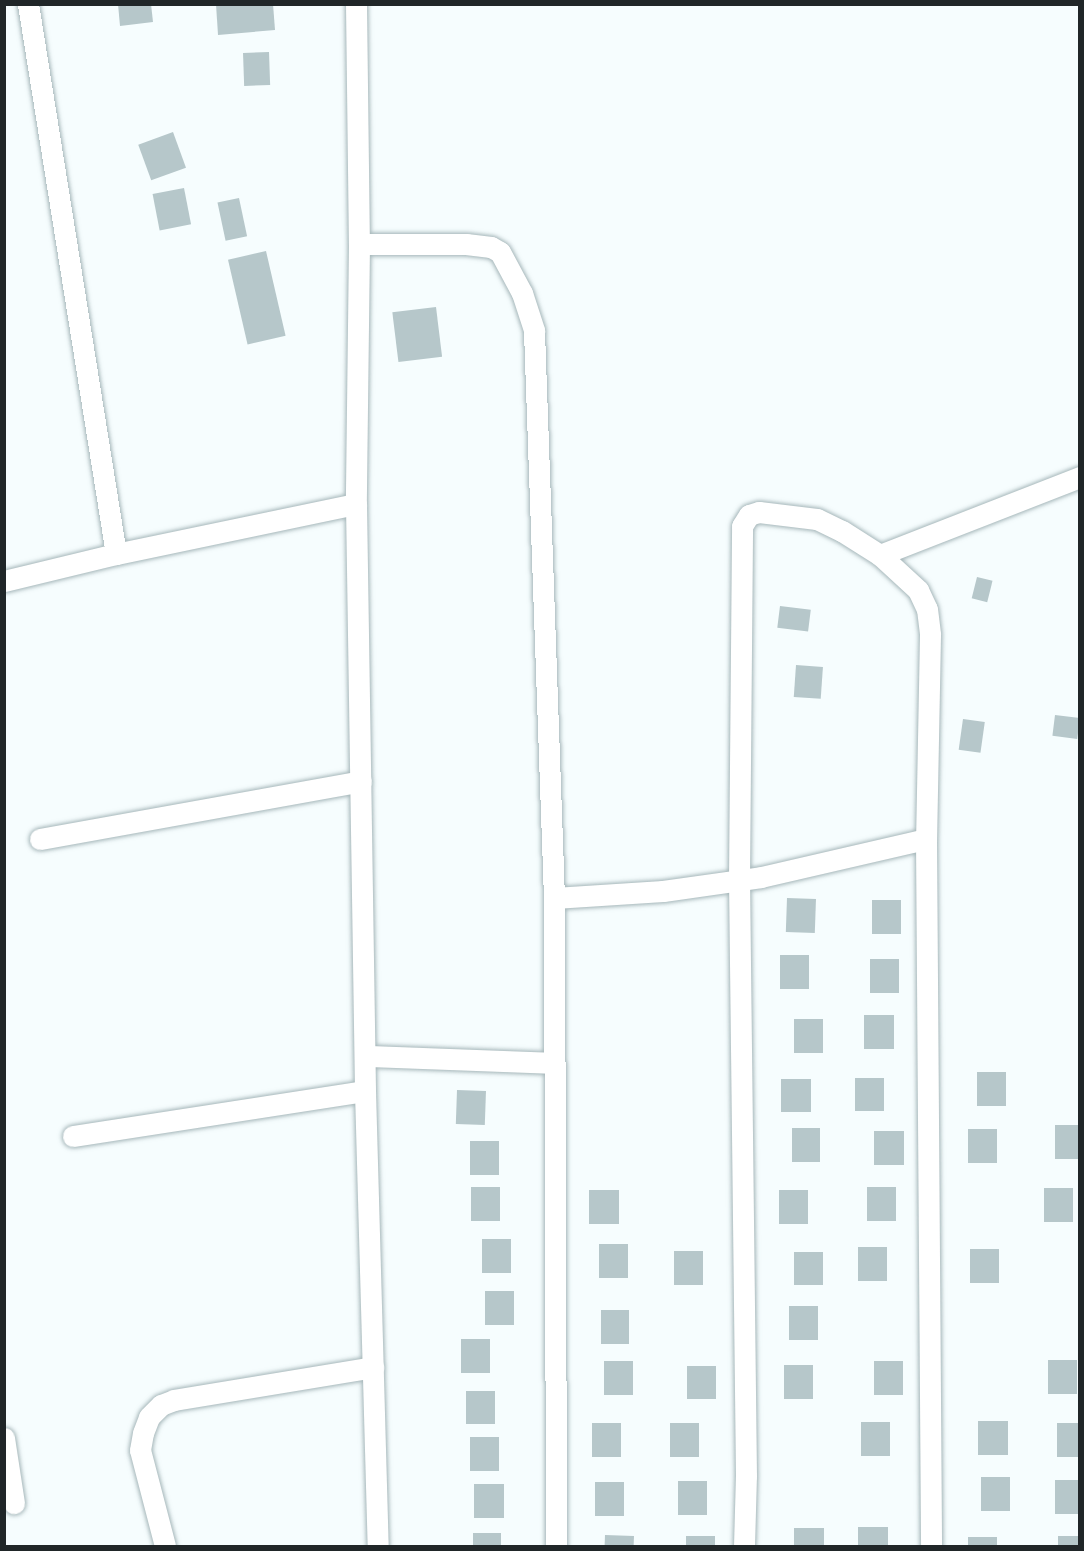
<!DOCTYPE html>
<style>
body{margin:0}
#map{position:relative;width:1084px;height:1551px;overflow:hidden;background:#f6fdfe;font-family:"Public Sans",sans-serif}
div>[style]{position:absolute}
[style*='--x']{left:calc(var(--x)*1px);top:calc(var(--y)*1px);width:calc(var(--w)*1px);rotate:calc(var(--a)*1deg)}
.building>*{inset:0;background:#b6c7ca;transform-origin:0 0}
.roads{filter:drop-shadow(0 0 2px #a6b7ba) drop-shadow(0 0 2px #a6b7ba)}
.street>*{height:21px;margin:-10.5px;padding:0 10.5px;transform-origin:10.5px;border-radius:10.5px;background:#fff}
span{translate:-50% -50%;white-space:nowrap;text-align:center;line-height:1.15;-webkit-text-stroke:4.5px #fff;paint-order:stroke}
.frame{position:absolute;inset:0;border:6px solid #202628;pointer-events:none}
</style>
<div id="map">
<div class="building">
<div style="clip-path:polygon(118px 4px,151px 4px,153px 22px,120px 26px)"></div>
<div style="clip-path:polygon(216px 4px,273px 4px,275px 30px,218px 35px)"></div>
<div style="left:269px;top:52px;width:33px;height:26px;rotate:88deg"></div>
<div style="left:173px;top:132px;width:38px;height:37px;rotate:70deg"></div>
<div style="left:184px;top:188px;width:37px;height:32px;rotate:79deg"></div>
<div style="left:239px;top:198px;width:39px;height:22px;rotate:78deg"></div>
<div style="left:266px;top:251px;width:87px;height:39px;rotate:77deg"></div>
<div style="left:436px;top:307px;width:50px;height:44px;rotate:83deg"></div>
<div style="left:977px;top:577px;width:16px;height:22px;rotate:14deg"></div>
<div style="left:780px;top:606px;width:31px;height:22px;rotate:7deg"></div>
<div style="left:796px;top:665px;width:27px;height:32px;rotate:4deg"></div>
<div style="left:1055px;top:715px;width:25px;height:21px;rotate:7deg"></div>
<div style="left:963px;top:719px;width:22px;height:31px;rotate:8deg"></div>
<div style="left:787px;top:898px;width:29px;height:34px;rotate:2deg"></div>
<div style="left:872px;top:900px;width:29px;height:34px"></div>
<div style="left:780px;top:955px;width:29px;height:34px"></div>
<div style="left:870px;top:959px;width:29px;height:34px"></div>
<div style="left:864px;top:1015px;width:30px;height:34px"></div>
<div style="left:794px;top:1019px;width:29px;height:34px"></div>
<div style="left:977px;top:1072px;width:29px;height:34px"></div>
<div style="left:855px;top:1078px;width:29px;height:33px"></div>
<div style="left:781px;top:1079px;width:30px;height:33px"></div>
<div style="left:457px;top:1090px;width:29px;height:34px;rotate:2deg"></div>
<div style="left:1055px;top:1125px;width:25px;height:34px"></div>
<div style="left:820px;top:1128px;width:34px;height:28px;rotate:90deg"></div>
<div style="left:968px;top:1129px;width:29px;height:34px"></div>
<div style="left:874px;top:1131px;width:30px;height:34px"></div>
<div style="left:470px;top:1141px;width:29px;height:34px"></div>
<div style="left:471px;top:1187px;width:29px;height:34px"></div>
<div style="left:867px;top:1187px;width:29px;height:34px"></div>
<div style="left:1044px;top:1188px;width:29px;height:34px"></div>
<div style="left:589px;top:1190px;width:30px;height:34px"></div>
<div style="left:779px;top:1190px;width:29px;height:34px"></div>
<div style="left:482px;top:1239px;width:29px;height:34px"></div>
<div style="left:628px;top:1244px;width:34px;height:29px;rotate:90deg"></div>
<div style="left:858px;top:1247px;width:29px;height:34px"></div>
<div style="left:970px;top:1249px;width:29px;height:34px"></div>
<div style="left:674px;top:1251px;width:29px;height:34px"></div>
<div style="left:794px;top:1252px;width:29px;height:33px"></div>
<div style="left:485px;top:1291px;width:29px;height:34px"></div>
<div style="left:789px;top:1306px;width:29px;height:34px"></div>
<div style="left:601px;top:1310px;width:28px;height:34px"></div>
<div style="left:461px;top:1339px;width:29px;height:34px"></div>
<div style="left:1048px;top:1360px;width:29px;height:34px"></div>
<div style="left:604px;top:1361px;width:29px;height:34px"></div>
<div style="left:874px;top:1361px;width:29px;height:34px"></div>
<div style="left:784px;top:1365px;width:29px;height:34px"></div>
<div style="left:687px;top:1366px;width:29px;height:33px"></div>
<div style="left:466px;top:1391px;width:29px;height:33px"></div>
<div style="left:978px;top:1421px;width:30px;height:34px"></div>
<div style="left:861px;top:1422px;width:29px;height:34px"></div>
<div style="left:592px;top:1423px;width:29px;height:34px"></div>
<div style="left:670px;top:1423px;width:29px;height:34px"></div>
<div style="left:1057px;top:1423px;width:23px;height:34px"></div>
<div style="left:470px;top:1437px;width:29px;height:34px"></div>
<div style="left:981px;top:1477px;width:29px;height:34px"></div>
<div style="left:1055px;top:1480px;width:25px;height:34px"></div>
<div style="left:678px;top:1481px;width:29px;height:34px"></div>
<div style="left:595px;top:1482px;width:29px;height:34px"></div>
<div style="left:474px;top:1484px;width:30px;height:34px"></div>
<div style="left:858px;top:1527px;width:30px;height:19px"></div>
<div style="left:794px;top:1528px;width:30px;height:18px"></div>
<div style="left:501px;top:1533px;width:13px;height:28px;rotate:90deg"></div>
<div style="left:605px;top:1535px;width:29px;height:11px;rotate:2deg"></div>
<div style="left:686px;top:1536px;width:29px;height:10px"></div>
<div style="left:1058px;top:1536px;width:22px;height:10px"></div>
<div style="left:968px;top:1537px;width:29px;height:9px"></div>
</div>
<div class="roads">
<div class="street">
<div style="--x:28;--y:4;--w:557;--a:80.91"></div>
<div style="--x:356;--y:4;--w:240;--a:89.3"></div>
<div style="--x:359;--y:244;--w:260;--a:90.7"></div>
<div style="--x:356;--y:504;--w:587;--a:89.12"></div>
<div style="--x:365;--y:1091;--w:455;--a:88.4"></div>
<div style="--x:359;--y:244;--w:107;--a:0"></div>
<div style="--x:466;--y:244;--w:25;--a:7"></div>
<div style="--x:491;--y:247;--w:10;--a:29"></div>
<div style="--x:500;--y:252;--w:47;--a:61.8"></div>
<div style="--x:522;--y:293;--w:40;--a:72"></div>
<div style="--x:534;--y:331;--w:567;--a:87.98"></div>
<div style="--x:554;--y:898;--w:648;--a:89.82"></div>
<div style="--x:880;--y:555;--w:215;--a:-21.3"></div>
<div style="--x:4;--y:581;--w:115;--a:-13.6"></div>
<div style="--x:116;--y:554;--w:245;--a:-11.8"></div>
<div style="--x:40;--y:839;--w:326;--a:-10.2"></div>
<div style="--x:554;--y:898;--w:109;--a:-3.7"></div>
<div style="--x:663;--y:891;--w:99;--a:-8.1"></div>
<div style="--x:761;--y:877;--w:169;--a:-13"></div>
<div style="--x:366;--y:1056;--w:187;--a:2.1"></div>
<div style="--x:73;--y:1136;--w:295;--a:-8.8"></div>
<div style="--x:4;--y:1438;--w:66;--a:81.3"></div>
<div style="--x:165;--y:1546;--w:99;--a:-104.6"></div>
<div style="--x:140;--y:1450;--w:17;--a:-80"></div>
<div style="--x:143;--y:1433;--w:17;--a:-69"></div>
<div style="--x:149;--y:1417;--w:17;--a:-45"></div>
<div style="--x:161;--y:1405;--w:14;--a:-21"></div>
<div style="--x:174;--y:1400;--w:202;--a:-9.4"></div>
<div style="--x:744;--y:1546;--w:70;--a:-88.4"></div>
<div style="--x:746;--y:1476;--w:597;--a:-90.67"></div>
<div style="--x:739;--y:879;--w:353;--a:-89.5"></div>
<div style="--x:742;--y:526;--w:13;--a:-58"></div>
<div style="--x:749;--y:515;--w:10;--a:-17"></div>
<div style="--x:759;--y:512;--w:58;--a:6.9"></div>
<div style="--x:817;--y:519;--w:28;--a:26"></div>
<div style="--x:842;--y:531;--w:45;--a:32.3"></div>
<div style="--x:880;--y:555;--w:52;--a:42.6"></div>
<div style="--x:918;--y:590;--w:21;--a:65"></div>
<div style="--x:927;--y:609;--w:26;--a:83"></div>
<div style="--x:930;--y:635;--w:204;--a:91.1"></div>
<div style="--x:926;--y:839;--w:707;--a:89.59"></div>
</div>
</div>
<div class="frame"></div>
</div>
